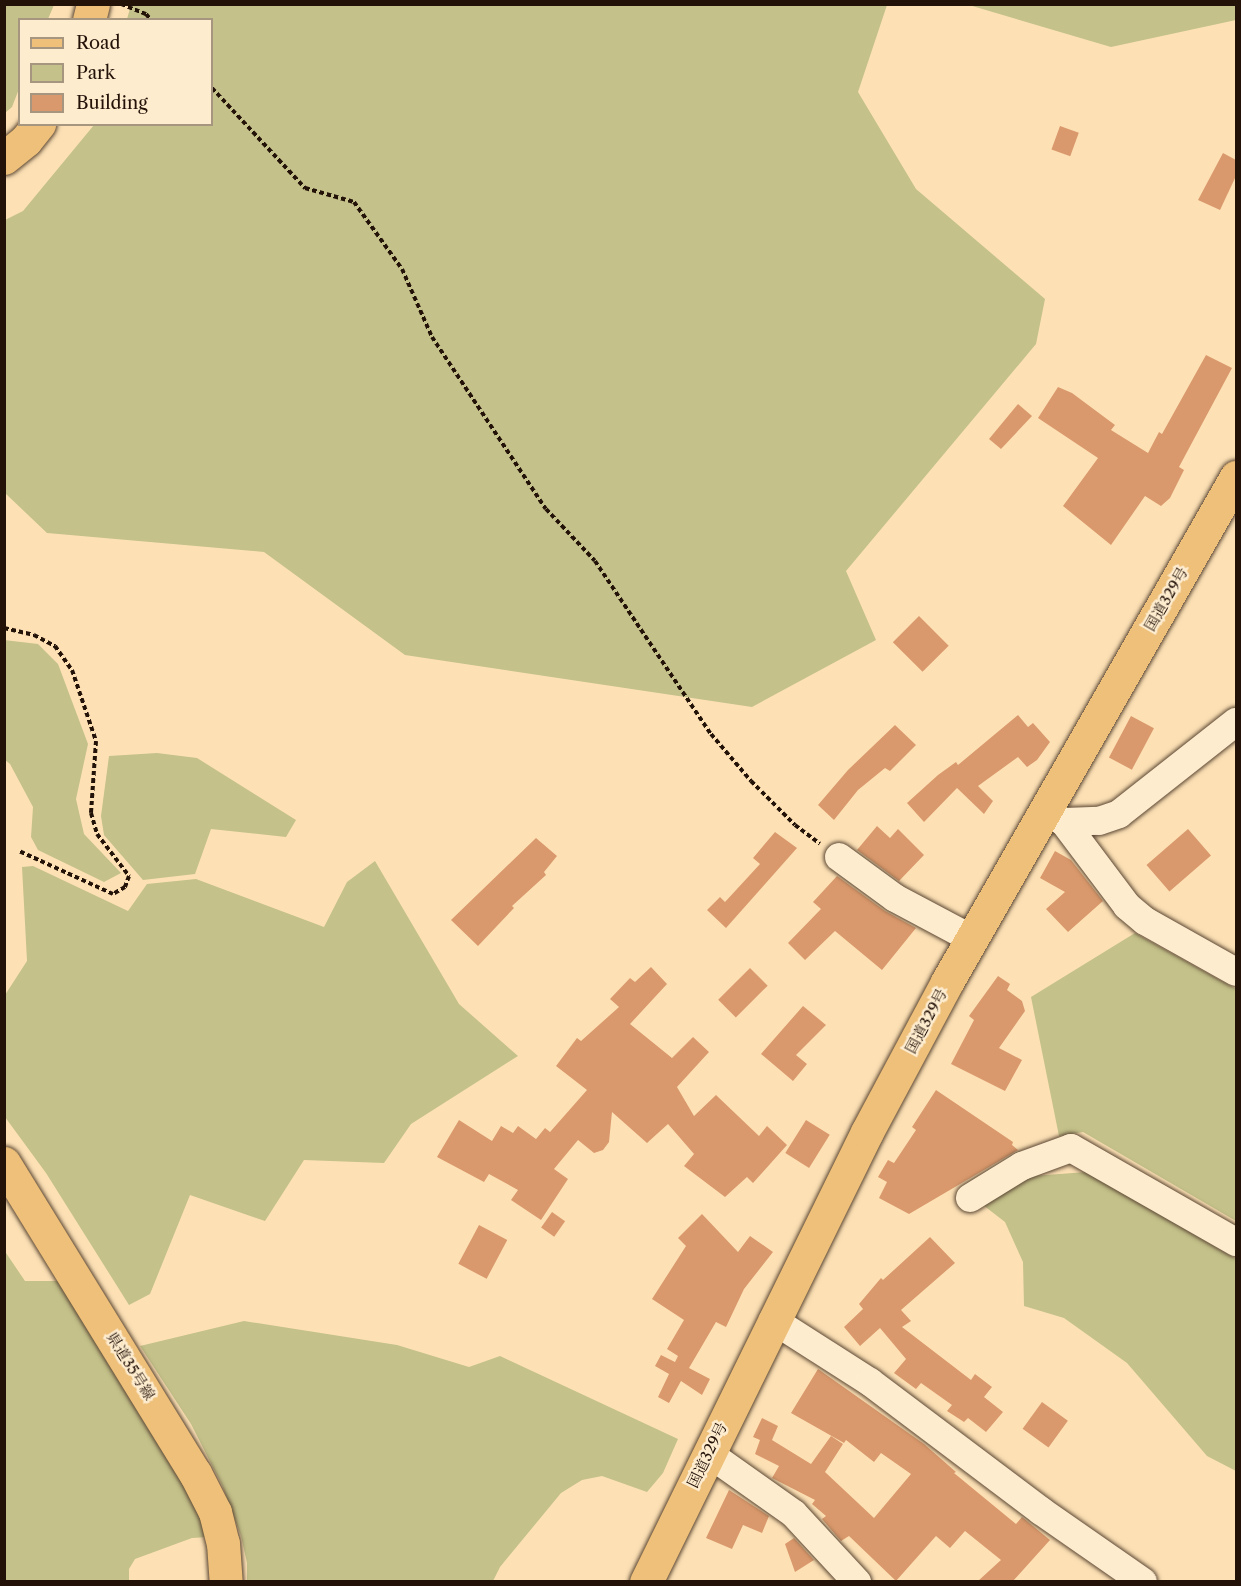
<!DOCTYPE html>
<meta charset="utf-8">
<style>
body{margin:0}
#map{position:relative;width:1241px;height:1586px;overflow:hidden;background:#fde1b5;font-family:"Libre Caslon Text","Noto Serif JP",serif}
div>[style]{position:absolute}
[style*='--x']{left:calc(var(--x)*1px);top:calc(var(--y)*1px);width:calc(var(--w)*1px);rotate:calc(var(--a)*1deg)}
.green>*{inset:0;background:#c4c18a}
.building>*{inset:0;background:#da996c;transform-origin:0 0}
.path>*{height:4px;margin-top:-2px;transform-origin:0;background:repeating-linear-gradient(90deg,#231208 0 4.5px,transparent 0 7.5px)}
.roads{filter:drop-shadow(0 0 2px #5a4633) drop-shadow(0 0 2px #5a4633)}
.minor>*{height:28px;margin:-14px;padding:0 14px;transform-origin:14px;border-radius:14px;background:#feeccf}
.major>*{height:33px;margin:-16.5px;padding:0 16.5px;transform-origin:16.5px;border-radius:16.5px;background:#eec07a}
.highway>*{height:33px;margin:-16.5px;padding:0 16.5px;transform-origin:16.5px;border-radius:16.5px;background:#eec07a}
span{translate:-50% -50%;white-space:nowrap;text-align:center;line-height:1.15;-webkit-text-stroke:5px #feeccf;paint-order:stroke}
.street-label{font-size:15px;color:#231208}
.frame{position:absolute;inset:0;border:6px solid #231208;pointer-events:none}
.legend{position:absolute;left:18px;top:18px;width:195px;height:108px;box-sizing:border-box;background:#feeccf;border:2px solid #a6957f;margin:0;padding:8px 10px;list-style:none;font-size:18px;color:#231208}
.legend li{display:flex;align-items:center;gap:12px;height:30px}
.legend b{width:30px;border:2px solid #a6957f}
</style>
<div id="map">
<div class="green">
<div style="clip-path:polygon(5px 4px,54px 5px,48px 19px,20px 20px,19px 89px,12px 107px,5px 113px)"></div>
<div style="clip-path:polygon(131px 5px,887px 5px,858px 92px,916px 189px,1045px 299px,1036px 344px,846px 571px,876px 640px,752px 707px,405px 655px,264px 552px,47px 533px,5px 493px,5px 220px,23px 211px,94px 125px,212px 124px,212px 20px,127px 19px)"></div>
<div style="clip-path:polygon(969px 5px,1236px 5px,1236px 20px,1111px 47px)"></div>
<div style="clip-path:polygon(4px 640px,38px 644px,58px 664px,88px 744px,76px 799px,84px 834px,121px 873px,104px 882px,38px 850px,31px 837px,33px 807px,10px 764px,5px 760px)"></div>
<div style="clip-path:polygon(157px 753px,197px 758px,296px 820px,286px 837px,211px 829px,195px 874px,143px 880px,104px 835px,101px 816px,109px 756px)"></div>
<div style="clip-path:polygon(375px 861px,459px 1004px,518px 1056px,411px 1124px,384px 1163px,304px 1160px,265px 1221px,190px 1195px,150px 1294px,129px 1305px,46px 1173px,5px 1117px,5px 995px,27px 961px,22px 867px,33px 866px,128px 911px,147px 884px,196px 879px,324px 927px,347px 882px)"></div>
<div style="clip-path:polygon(1135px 933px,1236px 989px,1236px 1221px,1083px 1132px,1059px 1136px,1031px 997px)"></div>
<div style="clip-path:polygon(1086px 1172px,1236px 1259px,1236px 1471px,1207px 1456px,1127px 1363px,1064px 1318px,1024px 1306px,1023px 1262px,1005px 1222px,983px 1205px,1033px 1176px)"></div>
<div style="clip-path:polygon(4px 1250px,25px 1281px,58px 1281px,140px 1406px,198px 1512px,208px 1537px,192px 1538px,135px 1559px,129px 1569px,129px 1581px,5px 1581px)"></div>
<div style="clip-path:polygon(244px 1321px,397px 1345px,469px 1367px,500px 1356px,678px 1439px,663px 1473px,647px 1492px,602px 1476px,582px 1480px,561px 1493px,500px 1567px,493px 1581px,247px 1581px,247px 1563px,241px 1536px,222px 1485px,191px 1424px,140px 1346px)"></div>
</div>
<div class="building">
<div style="left:1060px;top:126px;width:20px;height:25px;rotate:20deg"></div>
<div style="clip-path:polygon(1223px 153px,1236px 160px,1236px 176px,1220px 210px,1198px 200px)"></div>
<div style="clip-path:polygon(1206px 355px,1232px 368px,1179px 467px,1184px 470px,1170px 498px,1161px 506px,1145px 496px,1111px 545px,1063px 506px,1098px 458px,1038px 418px,1058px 387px,1072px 393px,1115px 425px,1111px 430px,1148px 453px,1159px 432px,1162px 434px)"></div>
<div style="clip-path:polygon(1018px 404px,1032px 416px,1001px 449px,989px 439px)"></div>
<div style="left:919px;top:616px;width:42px;height:37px;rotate:45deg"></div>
<div style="clip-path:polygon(1018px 715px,1028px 727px,1033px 723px,1050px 742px,1037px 760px,1027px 767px,1018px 757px,978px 786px,993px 801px,984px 814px,957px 788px,924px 822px,907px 803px,938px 775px,956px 762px,958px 765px)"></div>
<div style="left:1131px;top:716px;width:26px;height:47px;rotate:28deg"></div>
<div style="clip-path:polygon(895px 725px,916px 745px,890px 771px,885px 768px,858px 790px,834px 820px,818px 805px,848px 770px)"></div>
<div style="clip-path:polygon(877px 826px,890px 838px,898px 829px,924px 855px,899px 881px,857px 850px)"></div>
<div style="left:1188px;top:829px;width:35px;height:55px;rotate:49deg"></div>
<div style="clip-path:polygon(775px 832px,797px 848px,726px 928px,707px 910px,720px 897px,725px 902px,760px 864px,753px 858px)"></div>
<div style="clip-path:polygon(536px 838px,557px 856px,544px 872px,546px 875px,512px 906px,514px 908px,478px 946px,451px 920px)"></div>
<div style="clip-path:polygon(1055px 851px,1071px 860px,1103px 901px,1068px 932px,1046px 909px,1065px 892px,1040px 878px)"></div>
<div style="clip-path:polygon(837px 876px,885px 911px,916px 928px,882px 970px,835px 931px,805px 960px,788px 943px,821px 909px,813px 902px)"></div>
<div style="clip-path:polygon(651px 967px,667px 984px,630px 1024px,672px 1058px,693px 1037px,709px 1052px,677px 1087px,694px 1116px,716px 1095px,759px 1136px,767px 1126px,787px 1145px,753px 1183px,747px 1177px,725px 1197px,684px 1166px,694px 1154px,668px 1124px,647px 1143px,612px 1112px,609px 1142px,603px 1150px,594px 1153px,578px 1140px,554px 1169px,568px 1179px,541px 1220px,511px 1200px,518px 1190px,489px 1174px,484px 1182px,437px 1157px,459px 1120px,492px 1141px,501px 1126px,513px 1133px,518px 1126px,536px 1139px,545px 1128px,550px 1132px,587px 1090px,556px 1066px,577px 1038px,581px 1041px,619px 1007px,610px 999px,630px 978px,635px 982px)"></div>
<div style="left:750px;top:968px;width:25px;height:45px;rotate:45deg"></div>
<div style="clip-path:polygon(998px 976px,1010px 984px,1007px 990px,1022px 1001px,1025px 1011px,999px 1048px,1022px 1060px,1005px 1091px,951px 1064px,974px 1020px,969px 1016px)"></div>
<div style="clip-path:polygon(803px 1006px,826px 1025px,796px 1055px,807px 1064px,793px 1081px,761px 1054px)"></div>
<div style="clip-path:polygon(936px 1090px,1013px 1142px,1012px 1145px,1018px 1150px,909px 1214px,879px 1198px,887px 1182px,878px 1177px,888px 1160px,894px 1163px,916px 1130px,912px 1127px)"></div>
<div style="left:806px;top:1120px;width:28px;height:39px;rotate:32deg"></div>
<div style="left:552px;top:1212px;width:16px;height:19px;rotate:35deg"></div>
<div style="clip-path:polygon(702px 1214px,738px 1252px,750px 1236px,773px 1252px,744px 1289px,726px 1327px,716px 1322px,689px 1368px,710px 1379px,702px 1395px,681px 1381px,669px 1403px,658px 1397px,669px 1374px,655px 1366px,661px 1355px,675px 1362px,678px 1356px,667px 1349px,684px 1320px,652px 1299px,686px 1246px,678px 1238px)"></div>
<div style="left:479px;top:1225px;width:32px;height:44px;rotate:28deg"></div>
<div style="clip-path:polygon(930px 1237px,955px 1263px,901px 1310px,911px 1321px,902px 1327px,971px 1380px,975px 1374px,992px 1387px,984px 1397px,1003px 1412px,986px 1432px,968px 1418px,964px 1422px,947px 1411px,952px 1405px,921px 1383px,916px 1389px,894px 1373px,906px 1359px,880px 1328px,860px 1346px,844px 1327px,863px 1309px,859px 1304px,881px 1278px,883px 1280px)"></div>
<div style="clip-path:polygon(818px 1369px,924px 1444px,956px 1472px,954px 1473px,1016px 1524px,1022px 1517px,1050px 1540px,1013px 1581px,978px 1581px,1001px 1560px,965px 1531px,950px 1548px,936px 1536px,896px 1581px,849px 1536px,841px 1541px,822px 1519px,826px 1516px,812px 1504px,815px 1500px,772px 1478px,779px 1466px,755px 1454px,760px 1440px,753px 1437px,762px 1418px,778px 1426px,772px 1440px,811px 1464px,831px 1436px,843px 1444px,825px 1472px,874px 1518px,911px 1474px,881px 1453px,874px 1462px,846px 1440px,844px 1443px,791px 1413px)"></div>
<div style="left:1042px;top:1402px;width:32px;height:33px;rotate:36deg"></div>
<div style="clip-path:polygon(729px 1490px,769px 1516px,762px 1533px,743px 1525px,732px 1549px,706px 1538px)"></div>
<div style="clip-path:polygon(794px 1538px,814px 1560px,795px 1572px,785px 1544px)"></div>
</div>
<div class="path">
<div style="--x:121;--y:4;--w:27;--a:22"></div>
<div style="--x:146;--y:14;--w:8;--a:50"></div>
<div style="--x:212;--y:88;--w:137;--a:47.1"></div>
<div style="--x:305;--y:188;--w:51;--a:15.9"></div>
<div style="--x:354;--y:202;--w:82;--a:54.4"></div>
<div style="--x:402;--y:269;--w:74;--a:66.2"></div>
<div style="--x:432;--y:337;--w:206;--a:56.5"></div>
<div style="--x:546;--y:509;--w:71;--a:46.7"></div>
<div style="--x:595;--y:561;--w:208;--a:56.2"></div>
<div style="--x:711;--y:734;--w:62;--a:49.6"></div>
<div style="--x:751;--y:781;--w:62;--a:45"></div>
<div style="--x:795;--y:825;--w:31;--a:37"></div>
<div style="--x:4;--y:628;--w:31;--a:13"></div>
<div style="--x:34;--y:635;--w:24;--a:28"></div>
<div style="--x:55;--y:646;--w:29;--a:55"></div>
<div style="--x:72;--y:670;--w:75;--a:71.3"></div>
<div style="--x:96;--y:741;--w:72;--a:94"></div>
<div style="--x:91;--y:813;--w:22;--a:74"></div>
<div style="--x:97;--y:834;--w:53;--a:52.7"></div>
<div style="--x:129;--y:876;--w:12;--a:110"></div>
<div style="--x:125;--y:887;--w:14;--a:150"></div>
<div style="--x:113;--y:894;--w:103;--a:-155.4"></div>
</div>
<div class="roads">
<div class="minor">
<div style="--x:1051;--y:815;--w:15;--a:28"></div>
<div style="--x:1064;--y:822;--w:35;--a:-2"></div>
<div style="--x:1099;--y:821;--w:21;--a:-19"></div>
<div style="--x:1119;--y:814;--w:149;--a:-38.2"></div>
<div style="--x:1064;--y:822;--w:105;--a:53.1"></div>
<div style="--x:1127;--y:906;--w:23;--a:40"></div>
<div style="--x:1145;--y:921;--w:104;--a:29.3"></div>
<div style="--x:839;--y:857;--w:69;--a:36.2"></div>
<div style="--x:895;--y:898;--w:87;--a:28"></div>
<div style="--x:970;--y:1198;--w:61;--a:-31.6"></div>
<div style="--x:1022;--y:1166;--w:52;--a:-20.2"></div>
<div style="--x:1071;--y:1148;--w:190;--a:29.7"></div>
<div style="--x:773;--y:1320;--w:115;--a:32.6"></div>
<div style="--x:870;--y:1382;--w:214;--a:37"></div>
<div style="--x:1041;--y:1511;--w:124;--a:34.8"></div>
<div style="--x:708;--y:1453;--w:105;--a:35.3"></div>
<div style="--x:794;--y:1514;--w:93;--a:47.2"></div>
</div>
<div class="major">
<div style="--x:89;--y:20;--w:16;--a:-76"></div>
<div style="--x:4;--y:158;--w:28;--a:-39"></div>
<div style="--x:26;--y:140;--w:21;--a:-51"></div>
<div style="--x:4;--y:1163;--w:364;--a:58.4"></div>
<div style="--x:195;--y:1473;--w:44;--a:62.9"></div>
<div style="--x:215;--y:1512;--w:32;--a:76"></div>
<div style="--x:223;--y:1543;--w:39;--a:86"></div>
</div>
<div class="highway">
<div style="--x:646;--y:1582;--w:501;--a:-63.84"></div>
<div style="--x:867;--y:1132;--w:170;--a:-61.9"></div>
<div style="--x:947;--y:982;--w:582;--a:-60.22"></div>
</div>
</div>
<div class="street-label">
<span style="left:1166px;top:599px;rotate:-60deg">国道329号</span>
<span style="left:926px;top:1021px;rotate:-62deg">国道329号</span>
<span style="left:131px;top:1366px;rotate:58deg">県道35号線</span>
<span style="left:707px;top:1455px;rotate:-64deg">国道329号</span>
</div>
<div class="frame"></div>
<ul class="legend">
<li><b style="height:8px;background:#eec07a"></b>Road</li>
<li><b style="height:16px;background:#c4c18a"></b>Park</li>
<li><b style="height:16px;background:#da996c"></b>Building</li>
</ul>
</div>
